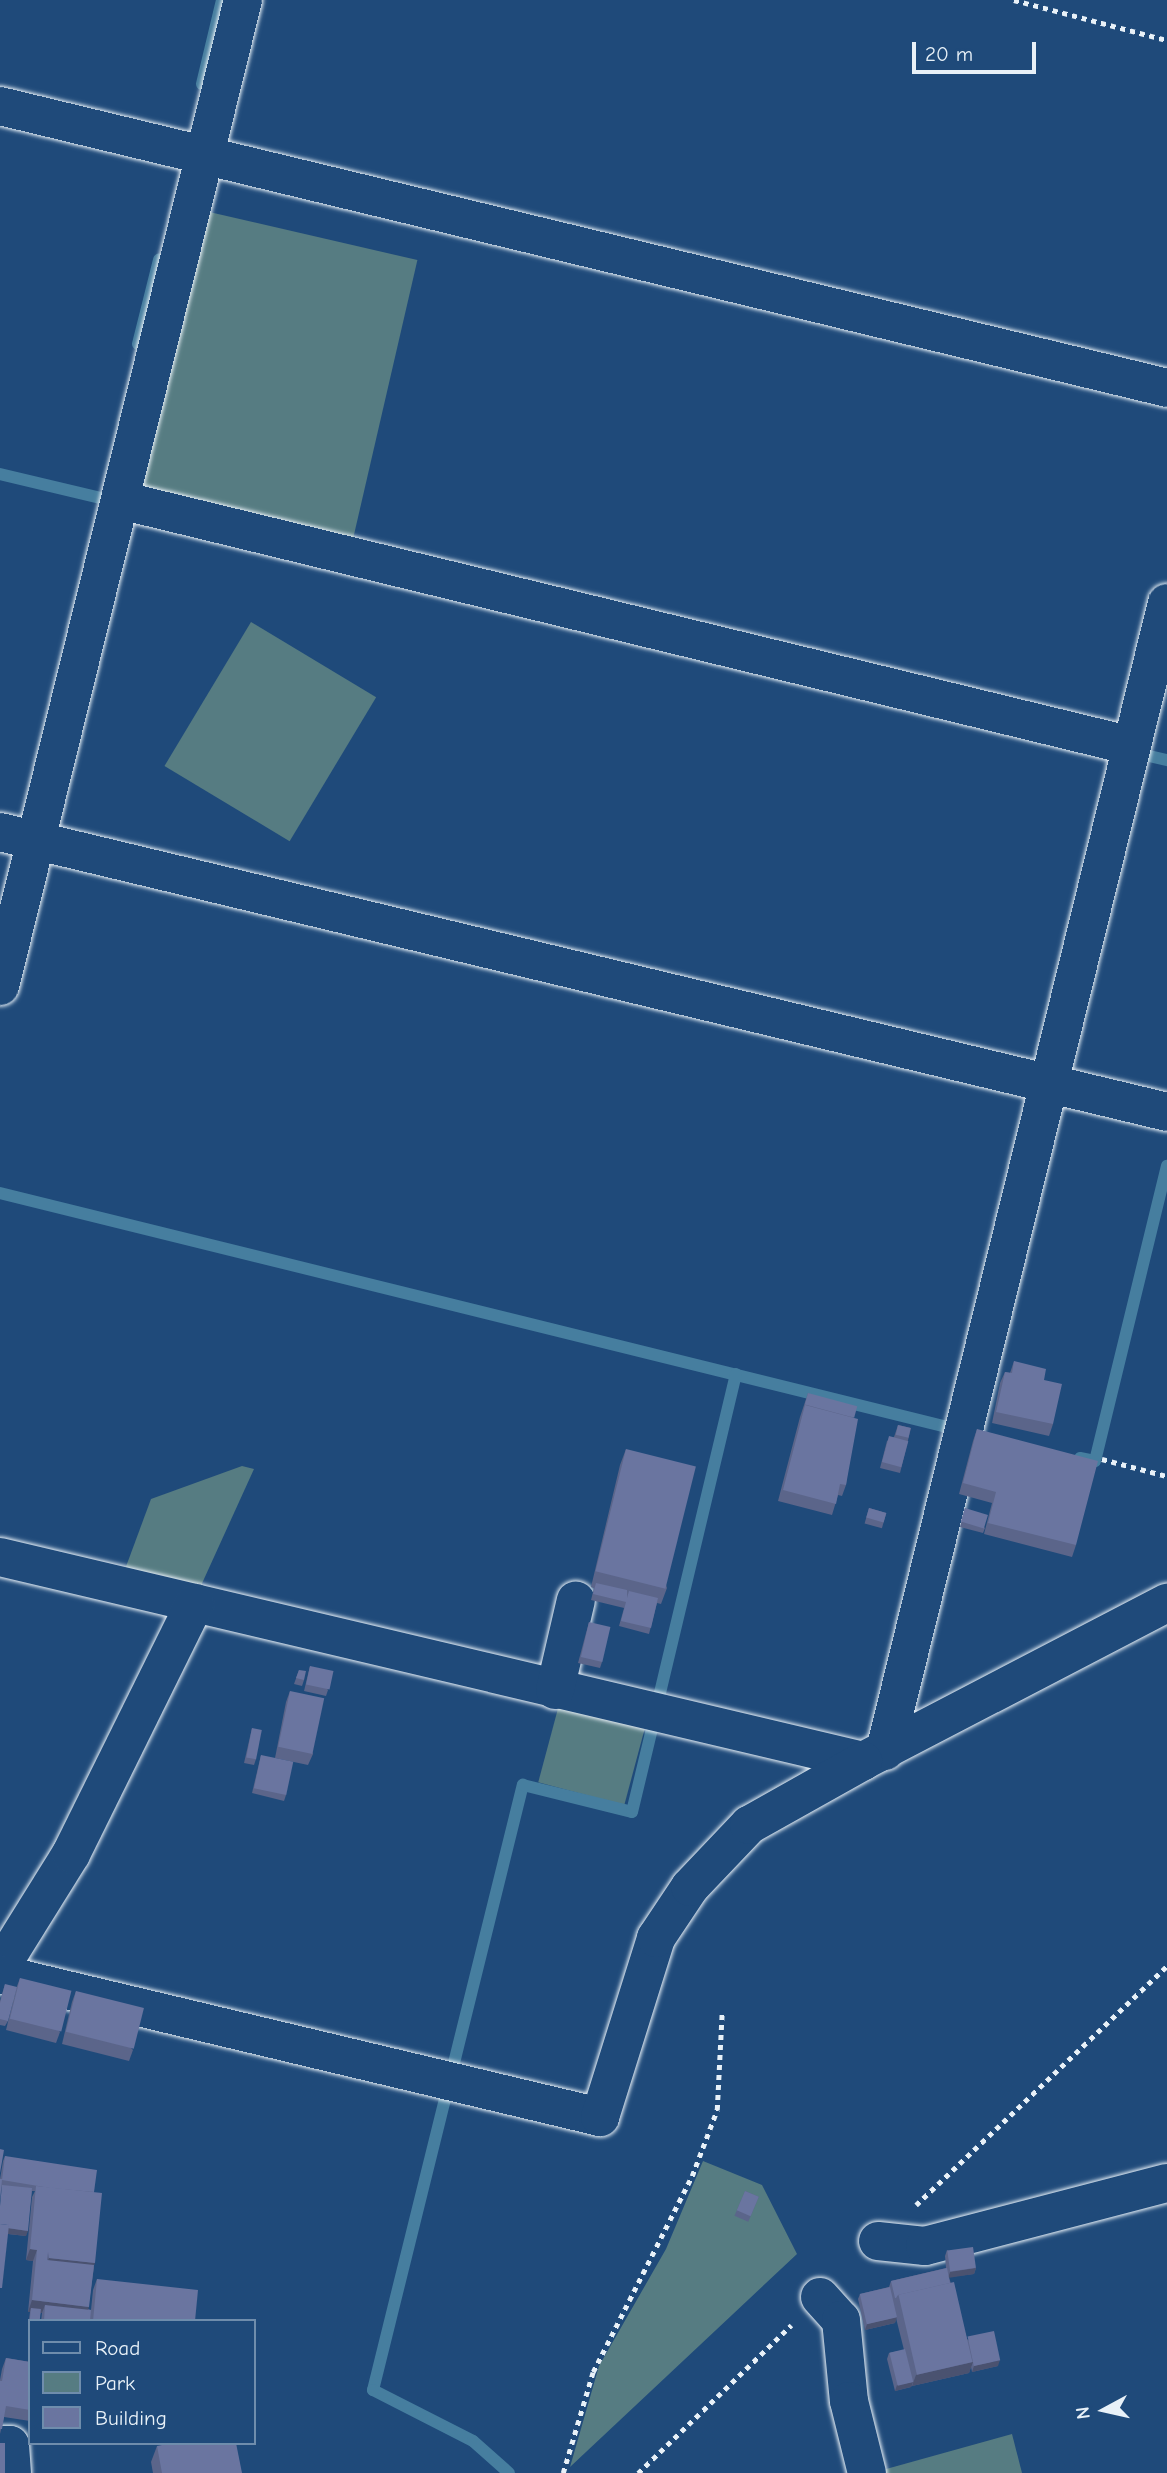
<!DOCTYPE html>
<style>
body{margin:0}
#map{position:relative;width:1167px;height:2473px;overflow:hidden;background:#1f4a7a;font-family:"Comic Neue",sans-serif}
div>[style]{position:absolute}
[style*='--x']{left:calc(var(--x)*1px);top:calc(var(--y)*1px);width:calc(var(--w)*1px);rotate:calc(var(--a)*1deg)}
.green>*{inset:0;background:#567c82;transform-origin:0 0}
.stream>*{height:12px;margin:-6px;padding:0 6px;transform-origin:6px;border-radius:6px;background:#467e9f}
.path>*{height:4.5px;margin-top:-2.25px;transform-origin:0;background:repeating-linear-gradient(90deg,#e8f1f8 0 5px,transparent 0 10px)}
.roads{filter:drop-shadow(0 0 2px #e8f1f8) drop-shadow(0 0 2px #e8f1f8)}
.minor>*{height:38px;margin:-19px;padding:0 19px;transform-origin:19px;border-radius:19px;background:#1f4a7a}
.wall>*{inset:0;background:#5b658a;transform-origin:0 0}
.shaded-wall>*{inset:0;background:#4a5270}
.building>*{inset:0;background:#6a75a0;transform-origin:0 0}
span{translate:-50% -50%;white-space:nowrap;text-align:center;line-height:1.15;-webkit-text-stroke:5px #1f4a7a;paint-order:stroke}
.legend{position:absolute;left:28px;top:2319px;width:228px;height:126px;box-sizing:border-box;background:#1f4a7a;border:2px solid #6f8dac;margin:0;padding:9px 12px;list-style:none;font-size:21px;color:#e8f1f8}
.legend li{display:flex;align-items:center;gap:14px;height:35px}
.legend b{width:35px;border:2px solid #6f8dac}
.north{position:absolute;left:1069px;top:2375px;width:70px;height:70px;-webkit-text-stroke:5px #1f4a7a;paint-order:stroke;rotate:262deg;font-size:19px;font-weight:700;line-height:28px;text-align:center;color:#e8f1f8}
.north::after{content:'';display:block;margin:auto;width:24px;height:32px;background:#e8f1f8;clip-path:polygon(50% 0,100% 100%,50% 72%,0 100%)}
.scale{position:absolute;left:912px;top:42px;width:124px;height:32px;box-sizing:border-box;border:4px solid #e8f1f8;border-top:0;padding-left:9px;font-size:21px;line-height:24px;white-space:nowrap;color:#e8f1f8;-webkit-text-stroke:5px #1f4a7a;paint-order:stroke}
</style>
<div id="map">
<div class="green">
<div style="left:205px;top:211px;width:218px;height:292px;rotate:13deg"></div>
<div style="left:251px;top:622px;width:146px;height:168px;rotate:31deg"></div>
<div style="clip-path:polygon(242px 1466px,254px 1469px,199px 1590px,124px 1572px,151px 1499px)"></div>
<div style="left:560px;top:1701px;width:89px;height:84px;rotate:15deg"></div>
<div style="clip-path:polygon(703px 2161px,762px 2185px,797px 2254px,570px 2467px,599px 2366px,666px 2249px)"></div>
<div style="clip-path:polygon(1012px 2434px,1022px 2473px,879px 2473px,879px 2471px)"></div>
</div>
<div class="stream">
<div style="--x:202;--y:84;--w:86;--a:-76.6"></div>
<div style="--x:138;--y:344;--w:87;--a:-76"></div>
<div style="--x:0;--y:474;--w:104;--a:13.4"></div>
<div style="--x:1145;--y:755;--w:23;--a:13"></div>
<div style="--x:0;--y:1193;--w:975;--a:13.88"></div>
<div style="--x:1080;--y:1458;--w:15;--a:11"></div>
<div style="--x:1095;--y:1461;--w:304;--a:-76.3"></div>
<div style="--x:659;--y:1697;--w:332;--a:-76.6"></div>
<div style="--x:453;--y:2067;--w:291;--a:-76.1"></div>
<div style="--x:523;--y:1785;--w:112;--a:13.9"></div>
<div style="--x:632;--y:1812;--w:85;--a:-76.5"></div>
<div style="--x:446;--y:2095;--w:304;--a:103.9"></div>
<div style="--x:373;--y:2390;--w:112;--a:27"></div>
<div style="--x:473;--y:2441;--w:48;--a:41.6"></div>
</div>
<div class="path">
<div style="--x:1014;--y:0;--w:158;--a:14.7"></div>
<div style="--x:1102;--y:1459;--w:67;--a:14.7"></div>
<div style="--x:916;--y:2205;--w:347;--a:-43.6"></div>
<div style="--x:563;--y:2473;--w:105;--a:-73.5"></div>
<div style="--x:593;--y:2372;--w:220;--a:-63.2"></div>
<div style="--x:692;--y:2176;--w:71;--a:-69.3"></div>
<div style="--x:717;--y:2110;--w:99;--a:-87.1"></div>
<div style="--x:638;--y:2473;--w:213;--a:-44"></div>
</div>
<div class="roads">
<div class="minor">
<div style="--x:0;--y:106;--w:1201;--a:13.58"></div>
<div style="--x:120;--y:500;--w:1041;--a:13.66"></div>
<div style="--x:0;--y:832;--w:1200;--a:13.49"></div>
<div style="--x:0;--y:986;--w:1016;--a:-76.16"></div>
<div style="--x:0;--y:1557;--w:887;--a:13.3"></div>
<div style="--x:863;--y:1761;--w:343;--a:-27.5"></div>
<div style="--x:555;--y:1690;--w:92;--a:-76.9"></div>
<div style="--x:885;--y:1751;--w:1182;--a:-76.2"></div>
<div style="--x:0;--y:1968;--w:134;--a:-58.1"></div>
<div style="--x:71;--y:1854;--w:280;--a:-63.7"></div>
<div style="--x:0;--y:1974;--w:617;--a:13.41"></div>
<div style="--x:600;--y:2117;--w:188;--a:-72.6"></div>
<div style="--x:656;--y:1938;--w:61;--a:-56.3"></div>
<div style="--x:690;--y:1887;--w:86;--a:-46.4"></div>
<div style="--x:749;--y:1825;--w:131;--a:-29.3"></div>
<div style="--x:878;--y:2241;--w:47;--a:6.1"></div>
<div style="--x:925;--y:2246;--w:250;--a:-14.6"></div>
<div style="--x:820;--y:2297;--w:31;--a:48"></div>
<div style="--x:841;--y:2320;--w:81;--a:84.4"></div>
<div style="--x:849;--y:2401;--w:74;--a:76"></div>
<div style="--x:0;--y:2445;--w:10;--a:0"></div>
<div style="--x:10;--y:2445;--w:28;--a:86"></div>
</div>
</div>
<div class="wall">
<div style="clip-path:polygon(1014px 1361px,1044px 1380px,1053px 1424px,1049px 1436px,992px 1423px,1000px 1383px,1005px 1372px,1010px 1373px)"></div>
<div style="clip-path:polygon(808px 1393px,854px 1418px,846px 1485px,842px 1496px,838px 1495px,832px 1515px,778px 1501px,800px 1417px)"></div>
<div style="clip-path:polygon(898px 1425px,911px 1428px,900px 1473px,880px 1468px,887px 1441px,894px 1437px)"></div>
<div style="clip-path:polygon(977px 1429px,1076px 1545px,1072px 1557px,984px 1534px,992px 1503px,959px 1494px,973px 1441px)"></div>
<div style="clip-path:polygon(626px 1449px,667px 1588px,661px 1604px,657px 1603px,649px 1634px,619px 1626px,624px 1608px,591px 1600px,594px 1588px,591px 1587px,620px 1465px)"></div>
<div style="left:869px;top:1508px;width:18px;height:16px;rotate:16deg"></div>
<div style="clip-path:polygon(965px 1508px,985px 1528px,983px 1533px,960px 1527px)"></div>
<div style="clip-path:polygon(589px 1622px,602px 1662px,600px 1668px,578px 1663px)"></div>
<div style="clip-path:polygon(310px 1666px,328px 1690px,326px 1696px,304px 1691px)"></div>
<div style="clip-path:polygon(299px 1670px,304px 1680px,302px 1686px,294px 1684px)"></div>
<div style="clip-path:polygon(290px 1691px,313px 1754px,308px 1765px,275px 1758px,286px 1702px)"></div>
<div style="clip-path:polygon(252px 1728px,256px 1759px,254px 1765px,244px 1763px)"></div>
<div style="clip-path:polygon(261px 1755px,286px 1795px,284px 1801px,252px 1793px)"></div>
<div style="clip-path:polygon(20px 1978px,60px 2032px,56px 2043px,6px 2030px,16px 1989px)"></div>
<div style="clip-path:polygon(5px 1984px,8px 2021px,5px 2026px,0 2025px,0 2001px)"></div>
<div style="clip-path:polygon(76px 1991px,133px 2050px,129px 2061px,62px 2044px,72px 2002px)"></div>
<div style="clip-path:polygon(5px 2156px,94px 2192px,94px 2267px,88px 2309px,91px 2310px,93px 2290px,97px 2279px,195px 2321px,41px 2321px,42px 2313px,41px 2313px,30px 2321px,30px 2327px,28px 2326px,30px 2312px,28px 2312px,33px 2261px,26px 2260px,32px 2197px,35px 2191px,32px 2191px,26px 2236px,8px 2234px,0 2179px,3px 2161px)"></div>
<div style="left:745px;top:2191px;width:15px;height:27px;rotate:23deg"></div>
<div style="clip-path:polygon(947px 2250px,976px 2268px,974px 2274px,949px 2277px,967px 2339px,998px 2366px,972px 2372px,971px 2367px,969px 2373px,912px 2386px,912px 2385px,911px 2387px,895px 2391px,887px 2359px,889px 2353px,904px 2350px,896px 2318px,895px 2323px,865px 2330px,858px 2299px,860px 2294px,889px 2287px,891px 2281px,946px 2268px,945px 2256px)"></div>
<div style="clip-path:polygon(6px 2358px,30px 2362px,30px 2421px,4px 2417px,0 2434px,0 2380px,2px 2369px)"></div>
<div style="clip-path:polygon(157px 2446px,242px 2473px,153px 2473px,151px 2462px)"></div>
</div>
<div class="shaded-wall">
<div style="clip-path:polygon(0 2227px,28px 2231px,26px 2236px,0 2233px)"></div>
<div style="clip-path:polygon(30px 2249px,37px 2250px,33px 2261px,26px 2260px)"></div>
<div style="clip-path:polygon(49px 2258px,95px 2263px,91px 2274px,44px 2270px)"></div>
<div style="clip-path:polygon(976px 2268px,974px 2274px,948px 2278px,950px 2272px)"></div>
<div style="clip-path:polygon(32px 2300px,89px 2307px,85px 2318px,45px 2305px,42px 2313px,31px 2312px,31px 2308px,30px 2312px,28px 2312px)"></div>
<div style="clip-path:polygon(897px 2317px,895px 2323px,865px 2330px,867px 2324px)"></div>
<div style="clip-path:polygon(1000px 2360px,998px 2366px,972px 2372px,974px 2366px)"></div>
<div style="clip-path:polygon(973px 2362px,969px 2373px,912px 2386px,916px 2375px)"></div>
<div style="clip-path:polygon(913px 2382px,911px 2387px,895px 2391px,897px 2385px)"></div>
</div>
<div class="building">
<div style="clip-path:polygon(1014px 1361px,1046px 1369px,1044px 1380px,1062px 1384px,1053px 1424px,996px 1412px,1005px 1372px,1012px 1373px)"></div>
<div style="left:808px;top:1393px;width:51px;height:12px;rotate:15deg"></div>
<div style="clip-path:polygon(805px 1405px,858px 1419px,846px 1485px,840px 1484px,836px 1504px,783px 1490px)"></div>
<div style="left:898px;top:1425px;width:13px;height:10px;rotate:13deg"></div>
<div style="clip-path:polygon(977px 1429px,1098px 1461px,1076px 1545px,988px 1523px,996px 1492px,963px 1483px)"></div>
<div style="left:889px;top:1436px;width:20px;height:27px;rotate:15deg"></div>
<div style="left:626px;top:1449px;width:72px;height:126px;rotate:14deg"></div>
<div style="left:869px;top:1508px;width:18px;height:10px;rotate:16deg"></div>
<div style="left:965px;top:1508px;width:24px;height:14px;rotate:17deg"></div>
<div style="clip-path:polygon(596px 1583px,627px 1590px,627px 1598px,629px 1591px,658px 1598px,651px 1628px,621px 1621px,626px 1602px,593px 1594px)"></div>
<div style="left:589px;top:1622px;width:22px;height:36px;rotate:13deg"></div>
<div style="left:310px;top:1666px;width:24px;height:19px;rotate:12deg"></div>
<div style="clip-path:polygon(299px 1670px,306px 1671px,304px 1680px,296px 1678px)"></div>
<div style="left:290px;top:1691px;width:35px;height:57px;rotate:12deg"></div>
<div style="left:252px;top:1728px;width:10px;height:30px;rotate:11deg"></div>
<div style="left:261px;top:1755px;width:33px;height:34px;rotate:12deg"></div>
<div style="left:20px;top:1978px;width:53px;height:42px;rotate:14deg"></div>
<div style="clip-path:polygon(5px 1984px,17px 1987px,8px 2021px,0 2019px,0 2003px)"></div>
<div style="left:76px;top:1991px;width:70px;height:42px;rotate:14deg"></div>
<div style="clip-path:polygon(0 2149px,4px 2150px,0 2173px)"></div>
<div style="clip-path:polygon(5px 2156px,97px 2170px,94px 2192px,50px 2188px,2px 2180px)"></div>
<div style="clip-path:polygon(0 2179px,2px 2179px,0 2202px)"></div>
<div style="clip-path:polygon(2px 2185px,32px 2188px,28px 2231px,8px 2228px,9px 2225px,0 2224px,0 2206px)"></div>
<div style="clip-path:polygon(36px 2186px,102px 2193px,95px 2263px,49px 2258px,48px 2252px,47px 2260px,94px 2265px,89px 2307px,32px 2300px,37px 2250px,30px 2249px)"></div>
<div style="left:745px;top:2191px;width:15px;height:21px;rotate:23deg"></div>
<div style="clip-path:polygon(0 2224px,9px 2225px,2px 2288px,0 2288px)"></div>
<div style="left:973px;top:2247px;width:21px;height:26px;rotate:82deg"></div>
<div style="clip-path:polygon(947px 2268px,950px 2283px,898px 2295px,896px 2298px,895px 2298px,891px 2281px)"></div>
<div style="clip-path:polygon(97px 2279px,198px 2290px,195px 2321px,93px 2321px)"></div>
<div style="left:954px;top:2282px;width:82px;height:57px;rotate:77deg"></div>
<div style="left:890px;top:2287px;width:31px;height:31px;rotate:77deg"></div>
<div style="clip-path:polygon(45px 2305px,91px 2310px,90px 2321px,44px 2321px)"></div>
<div style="left:31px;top:2308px;width:10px;height:13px;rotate:6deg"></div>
<div style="left:994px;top:2331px;width:30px;height:27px;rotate:78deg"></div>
<div style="left:905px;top:2349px;width:34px;height:16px;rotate:76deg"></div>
<div style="clip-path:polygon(6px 2358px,30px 2362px,30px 2410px,6px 2406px,2px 2429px,0 2429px,0 2381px,2px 2381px)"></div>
<div style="left:0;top:2443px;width:5px;height:30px"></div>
<div style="clip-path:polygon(172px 2443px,236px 2443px,242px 2473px,162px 2473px,157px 2446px)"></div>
</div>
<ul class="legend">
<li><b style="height:9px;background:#1f4a7a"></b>Road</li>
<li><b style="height:19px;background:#567c82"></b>Park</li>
<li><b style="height:19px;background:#6a75a0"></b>Building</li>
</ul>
<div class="north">N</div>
<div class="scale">20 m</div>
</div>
